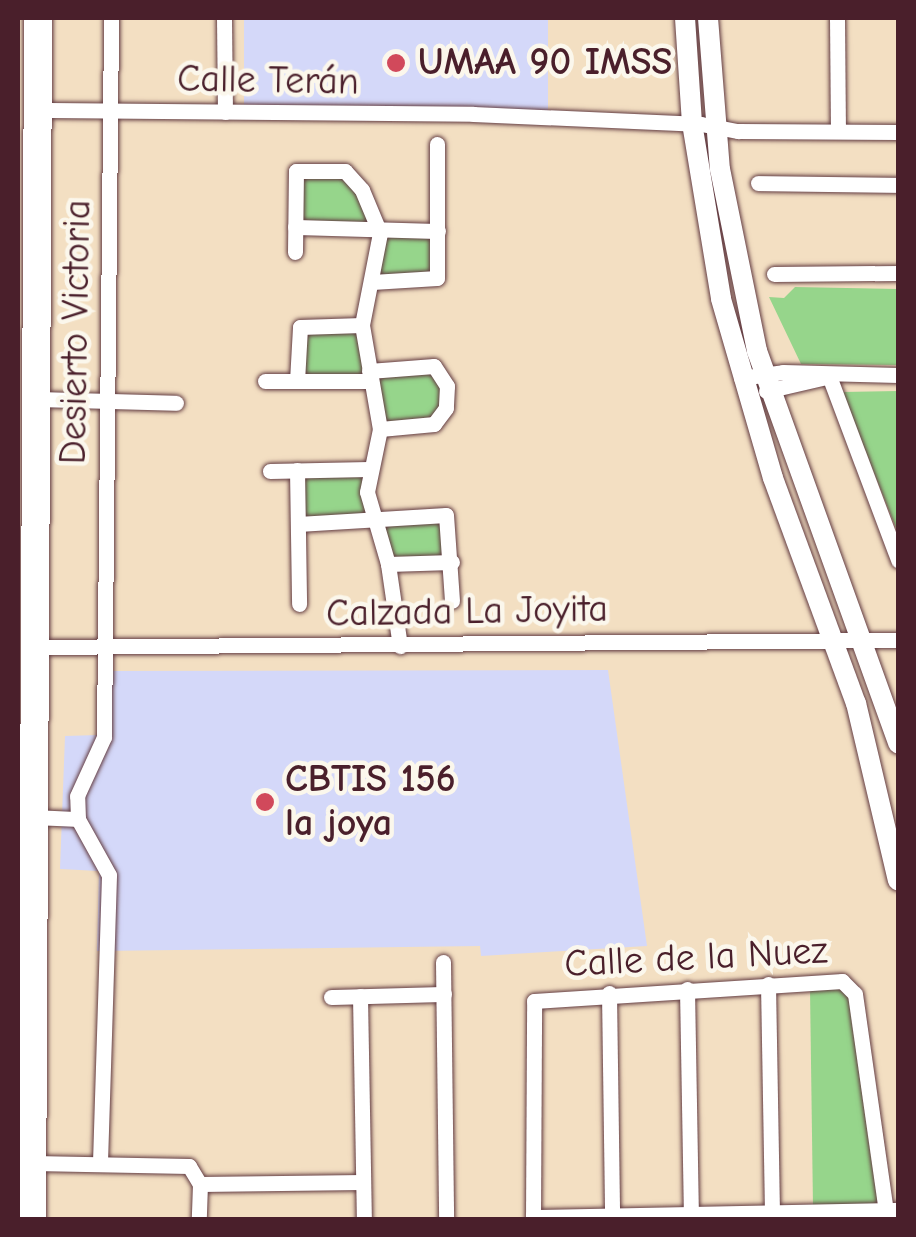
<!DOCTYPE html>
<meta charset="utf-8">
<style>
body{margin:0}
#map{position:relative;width:916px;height:1237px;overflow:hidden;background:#f3dfc2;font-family:"Comic Neue",sans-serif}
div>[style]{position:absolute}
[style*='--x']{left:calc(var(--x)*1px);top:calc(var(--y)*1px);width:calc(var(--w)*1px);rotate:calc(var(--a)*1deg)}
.built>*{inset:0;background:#d4d8f9;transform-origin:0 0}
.green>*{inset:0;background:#96d58b;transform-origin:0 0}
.roads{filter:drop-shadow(0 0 2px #633c42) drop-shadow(0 0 2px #633c42)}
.street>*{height:15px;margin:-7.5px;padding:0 7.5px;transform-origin:7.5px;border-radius:7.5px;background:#fff}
.secondary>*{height:20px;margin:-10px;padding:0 10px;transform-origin:10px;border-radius:10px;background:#fff}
.highway>*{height:28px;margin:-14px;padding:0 14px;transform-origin:14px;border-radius:14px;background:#fff}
.dots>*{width:28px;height:28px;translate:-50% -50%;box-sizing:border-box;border:5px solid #fbf7ec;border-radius:50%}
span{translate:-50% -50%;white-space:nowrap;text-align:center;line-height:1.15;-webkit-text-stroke:9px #fbf7ec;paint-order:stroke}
.poi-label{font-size:38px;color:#4a1f2b;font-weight:700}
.left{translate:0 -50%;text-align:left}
.street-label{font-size:38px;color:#4a1f2b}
.frame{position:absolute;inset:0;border:20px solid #4a1f2b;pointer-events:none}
</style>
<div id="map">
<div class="built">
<div style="left:244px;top:18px;width:304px;height:93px"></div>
<div style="clip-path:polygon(608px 670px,647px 946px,481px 956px,480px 946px,97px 951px,99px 871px,60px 869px,65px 736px,99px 735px,100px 671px)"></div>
</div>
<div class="green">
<div style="clip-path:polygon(299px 172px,348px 177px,373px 226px,297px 224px)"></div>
<div style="clip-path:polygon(435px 233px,436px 275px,375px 280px,382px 235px)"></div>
<div style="clip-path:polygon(795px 287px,898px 289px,898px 365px,801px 364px,769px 297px,784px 298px)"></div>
<div style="clip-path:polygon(360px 327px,367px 378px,299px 379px,302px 329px)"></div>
<div style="clip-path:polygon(433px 368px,444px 385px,440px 416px,382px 427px,372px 373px)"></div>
<div style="clip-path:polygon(898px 391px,898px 533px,842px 392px)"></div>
<div style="left:366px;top:471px;width:47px;height:66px;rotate:84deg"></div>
<div style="clip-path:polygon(444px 517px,451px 559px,390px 562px,377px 522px)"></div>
<div style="clip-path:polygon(845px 987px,853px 996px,879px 1206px,813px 1207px,810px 989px)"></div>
</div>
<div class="roads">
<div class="street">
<div style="--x:224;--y:18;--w:94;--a:89.4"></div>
<div style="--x:837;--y:18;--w:113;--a:89.5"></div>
<div style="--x:48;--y:110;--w:425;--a:0.5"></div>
<div style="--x:473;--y:114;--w:228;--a:2.5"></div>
<div style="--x:701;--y:124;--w:38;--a:11"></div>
<div style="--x:738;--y:131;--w:160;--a:0.4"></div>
<div style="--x:758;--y:183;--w:140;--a:0.8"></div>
<div style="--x:295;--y:227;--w:143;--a:1.6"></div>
<div style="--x:295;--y:252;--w:81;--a:-89.3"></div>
<div style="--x:296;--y:171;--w:49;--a:0"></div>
<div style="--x:345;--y:171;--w:25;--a:48"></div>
<div style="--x:362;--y:190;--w:47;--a:67.3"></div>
<div style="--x:380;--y:233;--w:94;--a:101.1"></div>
<div style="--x:362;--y:325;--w:106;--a:80.2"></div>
<div style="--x:380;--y:429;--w:64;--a:101.7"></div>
<div style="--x:367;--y:492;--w:75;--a:73.7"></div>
<div style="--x:388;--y:564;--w:83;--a:81.7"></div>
<div style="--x:774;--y:274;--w:124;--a:-0.5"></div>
<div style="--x:372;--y:282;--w:65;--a:-3.5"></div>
<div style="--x:437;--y:278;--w:134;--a:-90"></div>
<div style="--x:369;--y:371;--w:65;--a:-4.4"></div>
<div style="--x:434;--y:366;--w:24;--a:57"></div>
<div style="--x:447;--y:386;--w:22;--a:93"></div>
<div style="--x:446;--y:408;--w:20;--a:127"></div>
<div style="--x:434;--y:424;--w:54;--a:174.7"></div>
<div style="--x:829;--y:376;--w:197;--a:69.4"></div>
<div style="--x:741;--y:378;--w:42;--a:-8.1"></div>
<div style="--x:783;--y:372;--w:115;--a:1.5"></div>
<div style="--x:265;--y:381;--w:106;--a:0"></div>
<div style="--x:297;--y:381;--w:54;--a:-86.8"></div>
<div style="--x:300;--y:327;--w:62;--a:-1.8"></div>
<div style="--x:766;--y:391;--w:62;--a:-13.1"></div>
<div style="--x:36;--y:399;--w:140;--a:1.6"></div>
<div style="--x:297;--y:470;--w:134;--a:89.1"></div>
<div style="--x:270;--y:471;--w:99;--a:-1.2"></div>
<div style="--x:298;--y:524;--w:148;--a:-3.5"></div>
<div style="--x:446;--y:515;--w:86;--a:86"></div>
<div style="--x:388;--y:564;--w:64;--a:-1.8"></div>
<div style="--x:37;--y:647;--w:861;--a:-0.47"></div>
<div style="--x:35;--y:817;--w:43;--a:2.7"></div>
<div style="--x:443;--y:962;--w:258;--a:89.3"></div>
<div style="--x:768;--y:984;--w:236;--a:89"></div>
<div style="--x:687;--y:989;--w:231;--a:89"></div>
<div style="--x:609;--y:993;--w:227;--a:89.2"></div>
<div style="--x:360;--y:996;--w:224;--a:89"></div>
<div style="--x:331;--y:997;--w:113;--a:-1.5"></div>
<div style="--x:100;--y:1162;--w:287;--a:-88.2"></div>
<div style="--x:109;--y:875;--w:64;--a:-119"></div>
<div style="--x:78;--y:819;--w:23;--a:-92"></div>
<div style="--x:77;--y:796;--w:65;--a:-65.4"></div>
<div style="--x:104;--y:737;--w:719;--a:-89.44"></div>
<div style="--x:33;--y:1163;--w:156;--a:1.1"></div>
<div style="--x:189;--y:1166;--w:21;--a:59"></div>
<div style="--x:200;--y:1184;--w:36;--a:92"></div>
<div style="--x:200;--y:1184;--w:163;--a:-0.7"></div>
<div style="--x:533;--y:1217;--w:365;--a:-1.1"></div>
<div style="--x:533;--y:1220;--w:219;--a:-89.7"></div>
<div style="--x:534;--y:1001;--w:309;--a:-3.7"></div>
<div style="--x:842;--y:981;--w:18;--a:45"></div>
<div style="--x:855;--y:994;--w:228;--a:81.9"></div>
</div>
<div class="secondary">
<div style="--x:685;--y:18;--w:105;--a:86.2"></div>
<div style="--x:692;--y:123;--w:178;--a:80.6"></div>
<div style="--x:721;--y:299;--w:186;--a:73.8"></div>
<div style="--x:773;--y:478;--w:240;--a:69.8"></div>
<div style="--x:856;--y:703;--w:182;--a:76.7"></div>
<div style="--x:708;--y:18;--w:151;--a:85.5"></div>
<div style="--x:720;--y:169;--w:186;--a:78.5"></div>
<div style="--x:757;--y:351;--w:417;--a:70.2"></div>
</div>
<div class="highway">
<div style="--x:32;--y:1220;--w:1202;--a:-89.71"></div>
</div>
</div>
<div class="dots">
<div style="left:396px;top:63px;background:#d1495b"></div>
<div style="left:265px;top:802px;background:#d1495b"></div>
</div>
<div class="poi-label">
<span class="left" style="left:418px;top:63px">UMAA 90 IMSS</span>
<span class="left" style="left:285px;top:802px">CBTIS 156<br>la joya</span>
</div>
<div class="street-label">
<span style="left:268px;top:81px;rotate:1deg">Calle Terán</span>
<span style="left:76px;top:332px;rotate:-89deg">Desierto Victoria</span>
<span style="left:467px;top:612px;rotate:-1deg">Calzada La Joyita</span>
<span style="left:696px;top:958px;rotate:-3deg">Calle de la Nuez</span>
</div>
<div class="frame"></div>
</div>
